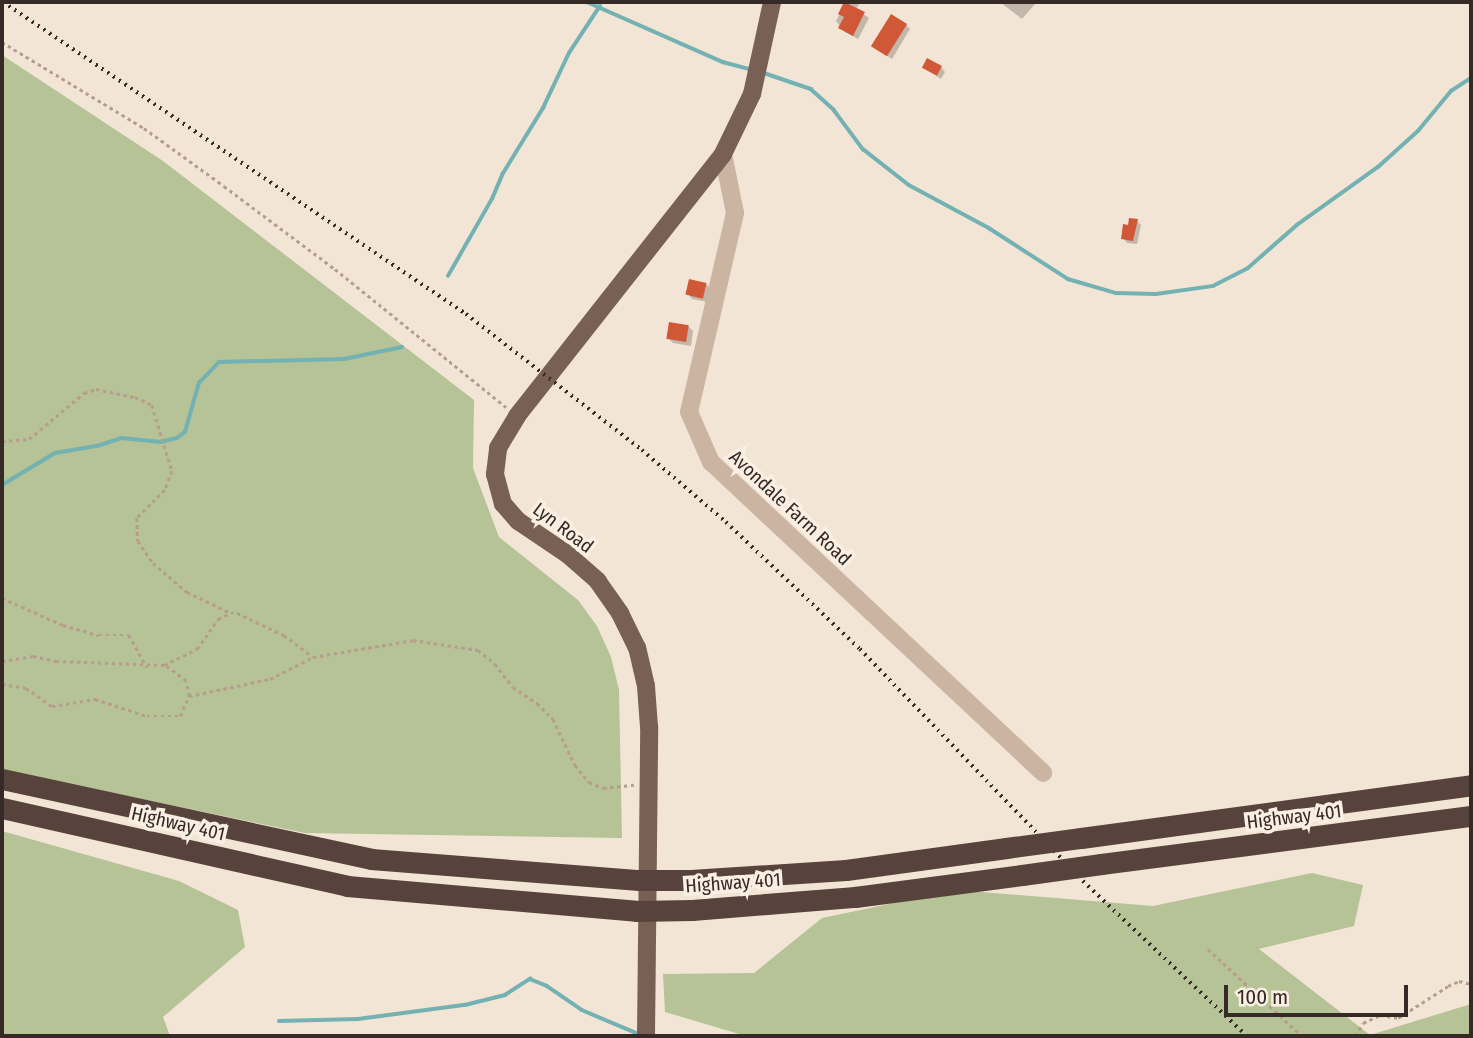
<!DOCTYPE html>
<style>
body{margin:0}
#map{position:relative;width:1473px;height:1038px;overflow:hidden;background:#f3e5d6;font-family:"Fira Sans Condensed",sans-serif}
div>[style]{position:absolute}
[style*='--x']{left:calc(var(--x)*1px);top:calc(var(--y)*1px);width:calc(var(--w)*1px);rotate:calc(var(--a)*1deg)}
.green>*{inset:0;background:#b5c396}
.shadow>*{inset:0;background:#0003}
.stream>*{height:3.5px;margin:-1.75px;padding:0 1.75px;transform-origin:1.75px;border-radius:1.75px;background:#73b1b2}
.building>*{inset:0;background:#d05837;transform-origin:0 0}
.path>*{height:2.5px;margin-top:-1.25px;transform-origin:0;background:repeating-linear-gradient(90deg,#b79d8c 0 3.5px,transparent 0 7px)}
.minor>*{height:18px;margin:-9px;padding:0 9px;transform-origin:9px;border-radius:9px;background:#cbb4a2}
.major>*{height:18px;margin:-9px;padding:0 9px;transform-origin:9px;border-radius:9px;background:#796054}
.highway>*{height:21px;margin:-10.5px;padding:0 10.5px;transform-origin:10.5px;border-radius:10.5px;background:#57433b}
.rail>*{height:3.5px;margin-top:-1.75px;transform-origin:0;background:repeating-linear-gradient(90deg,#352a25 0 2px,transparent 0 7px)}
.highway-bridge>*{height:21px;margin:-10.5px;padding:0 10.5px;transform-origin:10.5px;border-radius:10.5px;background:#57433b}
span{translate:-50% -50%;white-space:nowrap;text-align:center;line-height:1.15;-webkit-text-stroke:7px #faefe3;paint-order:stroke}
.street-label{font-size:19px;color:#352a25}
.frame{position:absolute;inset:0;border:4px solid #352a25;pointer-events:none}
.scale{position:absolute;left:1224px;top:985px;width:184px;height:32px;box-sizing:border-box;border:4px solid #352a25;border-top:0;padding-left:9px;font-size:21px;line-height:24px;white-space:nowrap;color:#352a25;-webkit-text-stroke:5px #faefe3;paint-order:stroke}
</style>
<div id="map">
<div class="green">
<div style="clip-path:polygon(2px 55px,163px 161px,474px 400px,473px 468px,499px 537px,578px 600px,597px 626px,611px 657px,619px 690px,622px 838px,305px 833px,2px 770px)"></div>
<div style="clip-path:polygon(2px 831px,179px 881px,238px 910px,245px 947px,163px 1017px,170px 1036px,2px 1036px)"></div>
<div style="clip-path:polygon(1312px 873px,1363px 885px,1354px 926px,1259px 949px,1370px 1035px,1471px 1004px,1471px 1036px,746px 1036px,665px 1012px,663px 974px,754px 973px,822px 918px,956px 890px,1153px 906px)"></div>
</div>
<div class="shadow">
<div style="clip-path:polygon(842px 2px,856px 2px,859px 4px,856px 9px,869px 18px,858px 39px,845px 32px,836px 21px,845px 4px)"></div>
<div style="clip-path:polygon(1000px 2px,1033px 2px,1035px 4px,1022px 19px)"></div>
<div style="clip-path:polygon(906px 25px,910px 29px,892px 59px,880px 51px)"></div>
<div style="clip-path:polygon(924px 67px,941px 67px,945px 72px,941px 79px)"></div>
<div style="clip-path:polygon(1137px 221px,1141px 225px,1137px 244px,1127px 243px,1123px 238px)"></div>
<div style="clip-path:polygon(706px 284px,711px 289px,708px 302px,692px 299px,688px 294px)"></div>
<div style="clip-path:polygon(688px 326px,693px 331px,691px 346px,673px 343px,669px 339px)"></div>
</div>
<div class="stream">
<div style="--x:587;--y:2;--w:149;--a:23.8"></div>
<div style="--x:723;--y:62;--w:31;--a:15"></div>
<div style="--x:764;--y:73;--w:50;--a:18.8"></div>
<div style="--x:811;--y:89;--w:31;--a:42"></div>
<div style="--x:834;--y:110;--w:49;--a:53.4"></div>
<div style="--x:863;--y:149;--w:58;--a:38"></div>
<div style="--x:909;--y:185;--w:91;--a:28.3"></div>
<div style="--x:989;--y:228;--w:94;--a:32.8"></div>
<div style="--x:1068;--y:279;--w:50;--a:16.3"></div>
<div style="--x:1116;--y:293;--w:40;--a:1.4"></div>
<div style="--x:1156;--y:294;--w:58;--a:-8"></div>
<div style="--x:1213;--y:286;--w:39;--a:-27"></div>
<div style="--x:1248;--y:268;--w:65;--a:-41.3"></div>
<div style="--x:1297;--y:225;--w:100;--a:-35.6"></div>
<div style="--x:1378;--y:167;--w:54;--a:-42"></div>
<div style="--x:1418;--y:131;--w:52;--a:-50.5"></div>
<div style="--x:1451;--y:91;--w:24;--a:-33"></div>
<div style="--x:448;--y:276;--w:89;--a:-60.3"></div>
<div style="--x:492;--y:199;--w:26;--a:-67"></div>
<div style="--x:502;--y:175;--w:79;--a:-58.5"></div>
<div style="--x:543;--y:108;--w:61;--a:-64.7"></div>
<div style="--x:569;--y:53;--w:56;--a:-56.6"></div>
<div style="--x:2;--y:485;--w:62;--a:-31.1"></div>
<div style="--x:55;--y:453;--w:43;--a:-9.5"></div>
<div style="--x:97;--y:446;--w:25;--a:-18"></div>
<div style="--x:121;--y:438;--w:40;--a:5.7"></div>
<div style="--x:161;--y:442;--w:16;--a:-14"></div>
<div style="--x:177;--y:438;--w:10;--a:-37"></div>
<div style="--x:185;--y:432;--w:51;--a:-74.1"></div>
<div style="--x:199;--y:383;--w:29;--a:-46"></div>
<div style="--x:219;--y:362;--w:125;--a:-1.4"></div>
<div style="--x:344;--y:359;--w:59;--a:-11.7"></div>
<div style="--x:279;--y:1021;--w:79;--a:-1.5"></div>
<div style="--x:358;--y:1019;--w:108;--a:-7.5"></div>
<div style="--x:465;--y:1005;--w:41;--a:-14"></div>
<div style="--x:505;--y:995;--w:30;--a:-33"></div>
<div style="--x:530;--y:979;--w:18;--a:22"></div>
<div style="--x:547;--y:986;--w:42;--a:34.4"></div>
<div style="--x:582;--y:1010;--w:64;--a:23"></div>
</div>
<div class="building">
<div style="clip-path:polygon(844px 2px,865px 12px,853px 36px,838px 28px,844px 17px,838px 14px)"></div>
<div style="left:891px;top:14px;width:19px;height:38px;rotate:32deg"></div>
<div style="left:927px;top:58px;width:17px;height:11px;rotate:28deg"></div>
<div style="clip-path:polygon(1129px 218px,1138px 219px,1133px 241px,1121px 239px,1123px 224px,1128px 225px)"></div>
<div style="left:689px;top:279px;width:18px;height:16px;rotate:13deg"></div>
<div style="left:669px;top:322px;width:20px;height:17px;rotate:9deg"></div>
</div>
<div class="path">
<div style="--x:2;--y:42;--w:166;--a:31.2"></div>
<div style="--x:144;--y:128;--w:99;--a:35.9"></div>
<div style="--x:224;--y:186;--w:139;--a:36.8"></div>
<div style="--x:335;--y:269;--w:220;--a:38.9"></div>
<div style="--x:2;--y:441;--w:27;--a:-4"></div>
<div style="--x:29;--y:439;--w:72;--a:-39.9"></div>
<div style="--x:84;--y:393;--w:13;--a:-18"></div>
<div style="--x:96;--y:389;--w:40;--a:12"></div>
<div style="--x:135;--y:397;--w:19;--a:25"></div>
<div style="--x:152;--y:405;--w:69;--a:73.1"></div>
<div style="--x:172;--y:471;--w:20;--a:110"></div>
<div style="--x:165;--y:490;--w:40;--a:135"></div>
<div style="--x:137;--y:518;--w:23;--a:88"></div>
<div style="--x:138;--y:541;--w:27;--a:56"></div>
<div style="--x:153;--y:563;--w:45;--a:40.5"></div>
<div style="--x:187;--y:592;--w:49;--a:25.5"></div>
<div style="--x:2;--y:598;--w:67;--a:23.9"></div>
<div style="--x:63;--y:625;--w:37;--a:16"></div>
<div style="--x:99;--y:635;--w:30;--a:0"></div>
<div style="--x:129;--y:635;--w:37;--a:61"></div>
<div style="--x:2;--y:661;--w:31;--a:-9"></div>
<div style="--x:33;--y:656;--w:24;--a:12"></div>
<div style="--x:56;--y:661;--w:108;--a:2.1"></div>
<div style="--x:164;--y:665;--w:37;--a:-26"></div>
<div style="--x:197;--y:649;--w:37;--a:-55"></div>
<div style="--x:218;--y:619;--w:14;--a:-25"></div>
<div style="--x:231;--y:613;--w:6;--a:0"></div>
<div style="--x:237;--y:613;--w:52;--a:25.1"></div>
<div style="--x:284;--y:635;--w:36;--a:37"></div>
<div style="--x:313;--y:657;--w:101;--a:-9.6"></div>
<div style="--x:413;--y:640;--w:66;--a:8.7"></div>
<div style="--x:478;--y:650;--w:22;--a:39"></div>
<div style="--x:495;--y:664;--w:29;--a:52"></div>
<div style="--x:513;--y:687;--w:29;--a:34"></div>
<div style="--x:537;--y:703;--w:23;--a:45"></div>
<div style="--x:553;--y:719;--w:51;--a:64.4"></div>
<div style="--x:575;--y:765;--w:22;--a:51"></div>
<div style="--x:589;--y:782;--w:15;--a:23"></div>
<div style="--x:603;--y:788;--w:31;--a:-6"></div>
<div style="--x:2;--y:684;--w:24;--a:9"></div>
<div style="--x:26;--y:688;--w:32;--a:35"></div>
<div style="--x:52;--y:706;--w:44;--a:-9.2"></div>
<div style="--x:95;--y:699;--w:55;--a:18.1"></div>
<div style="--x:147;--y:716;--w:33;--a:0"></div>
<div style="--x:180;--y:716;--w:22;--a:-66"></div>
<div style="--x:189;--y:696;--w:15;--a:-101"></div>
<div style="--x:186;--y:681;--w:26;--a:-143"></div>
<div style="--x:189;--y:696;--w:83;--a:-11.9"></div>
<div style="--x:270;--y:679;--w:48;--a:-27.1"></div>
<div style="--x:1208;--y:949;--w:128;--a:42.8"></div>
<div style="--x:1355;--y:1036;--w:15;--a:-58"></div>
<div style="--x:1363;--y:1023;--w:19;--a:-25"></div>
<div style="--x:1380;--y:1015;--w:18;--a:9"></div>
<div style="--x:1398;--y:1018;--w:59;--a:-32.6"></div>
<div style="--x:1448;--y:986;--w:12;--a:-24"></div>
<div style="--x:1459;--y:981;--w:12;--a:14"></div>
</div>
<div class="minor">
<div style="--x:723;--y:154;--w:60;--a:78.5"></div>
<div style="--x:735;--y:213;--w:204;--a:103"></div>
<div style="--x:689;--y:412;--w:55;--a:66.3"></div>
<div style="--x:711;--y:462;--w:455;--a:43.1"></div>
</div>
<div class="major">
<div style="--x:646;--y:1036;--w:309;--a:-89.4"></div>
<div style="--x:649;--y:727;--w:41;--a:-94.2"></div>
<div style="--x:646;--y:686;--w:39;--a:-103"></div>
<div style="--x:637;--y:648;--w:39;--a:-116"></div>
<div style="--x:620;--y:613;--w:39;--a:-125"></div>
<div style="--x:598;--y:581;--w:41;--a:-138.9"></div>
<div style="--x:567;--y:554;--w:59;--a:-146"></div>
<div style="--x:518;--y:521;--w:23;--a:-131"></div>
<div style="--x:503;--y:504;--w:31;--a:-105"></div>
<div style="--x:495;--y:474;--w:26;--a:-83"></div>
<div style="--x:498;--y:448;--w:37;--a:-59"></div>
<div style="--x:517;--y:416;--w:333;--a:-51.8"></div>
<div style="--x:723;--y:154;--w:67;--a:-64.2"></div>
<div style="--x:752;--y:94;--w:94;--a:-77.7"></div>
</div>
<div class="highway">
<div style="--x:2;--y:779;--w:378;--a:12.2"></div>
<div style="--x:371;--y:859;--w:269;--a:4.5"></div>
<div style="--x:2;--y:808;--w:354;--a:12.7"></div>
<div style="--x:347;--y:886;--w:290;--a:4.9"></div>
<div style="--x:1081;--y:838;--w:394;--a:-7.7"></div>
<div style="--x:1101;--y:864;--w:373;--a:-7.4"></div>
<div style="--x:691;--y:880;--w:155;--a:-3.7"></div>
<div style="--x:846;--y:870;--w:162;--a:-7.8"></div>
<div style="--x:692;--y:910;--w:164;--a:-4.6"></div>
<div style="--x:855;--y:897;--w:168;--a:-7.5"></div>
</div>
<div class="rail">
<div style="--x:3;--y:2;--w:558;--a:33.97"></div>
<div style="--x:466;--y:314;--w:222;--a:37.7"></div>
<div style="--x:642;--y:450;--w:111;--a:40.6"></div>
<div style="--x:726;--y:522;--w:185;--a:43.5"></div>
<div style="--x:860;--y:649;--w:322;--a:46.1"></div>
<div style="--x:1083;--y:881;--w:226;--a:43.4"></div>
</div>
<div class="highway-bridge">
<div style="--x:1006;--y:848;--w:76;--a:-7.6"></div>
<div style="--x:1022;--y:875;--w:80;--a:-7.9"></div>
<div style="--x:639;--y:880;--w:52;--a:0"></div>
<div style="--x:636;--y:911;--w:56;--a:-1"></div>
</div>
<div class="street-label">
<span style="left:790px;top:508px;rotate:43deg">Avondale Farm Road</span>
<span style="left:563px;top:528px;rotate:37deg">Lyn Road</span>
<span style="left:1294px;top:817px;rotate:-7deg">Highway 401</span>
<span style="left:178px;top:824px;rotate:13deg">Highway 401</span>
<span style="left:733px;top:883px;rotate:-4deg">Highway 401</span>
</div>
<div class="frame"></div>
<div class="scale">100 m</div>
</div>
